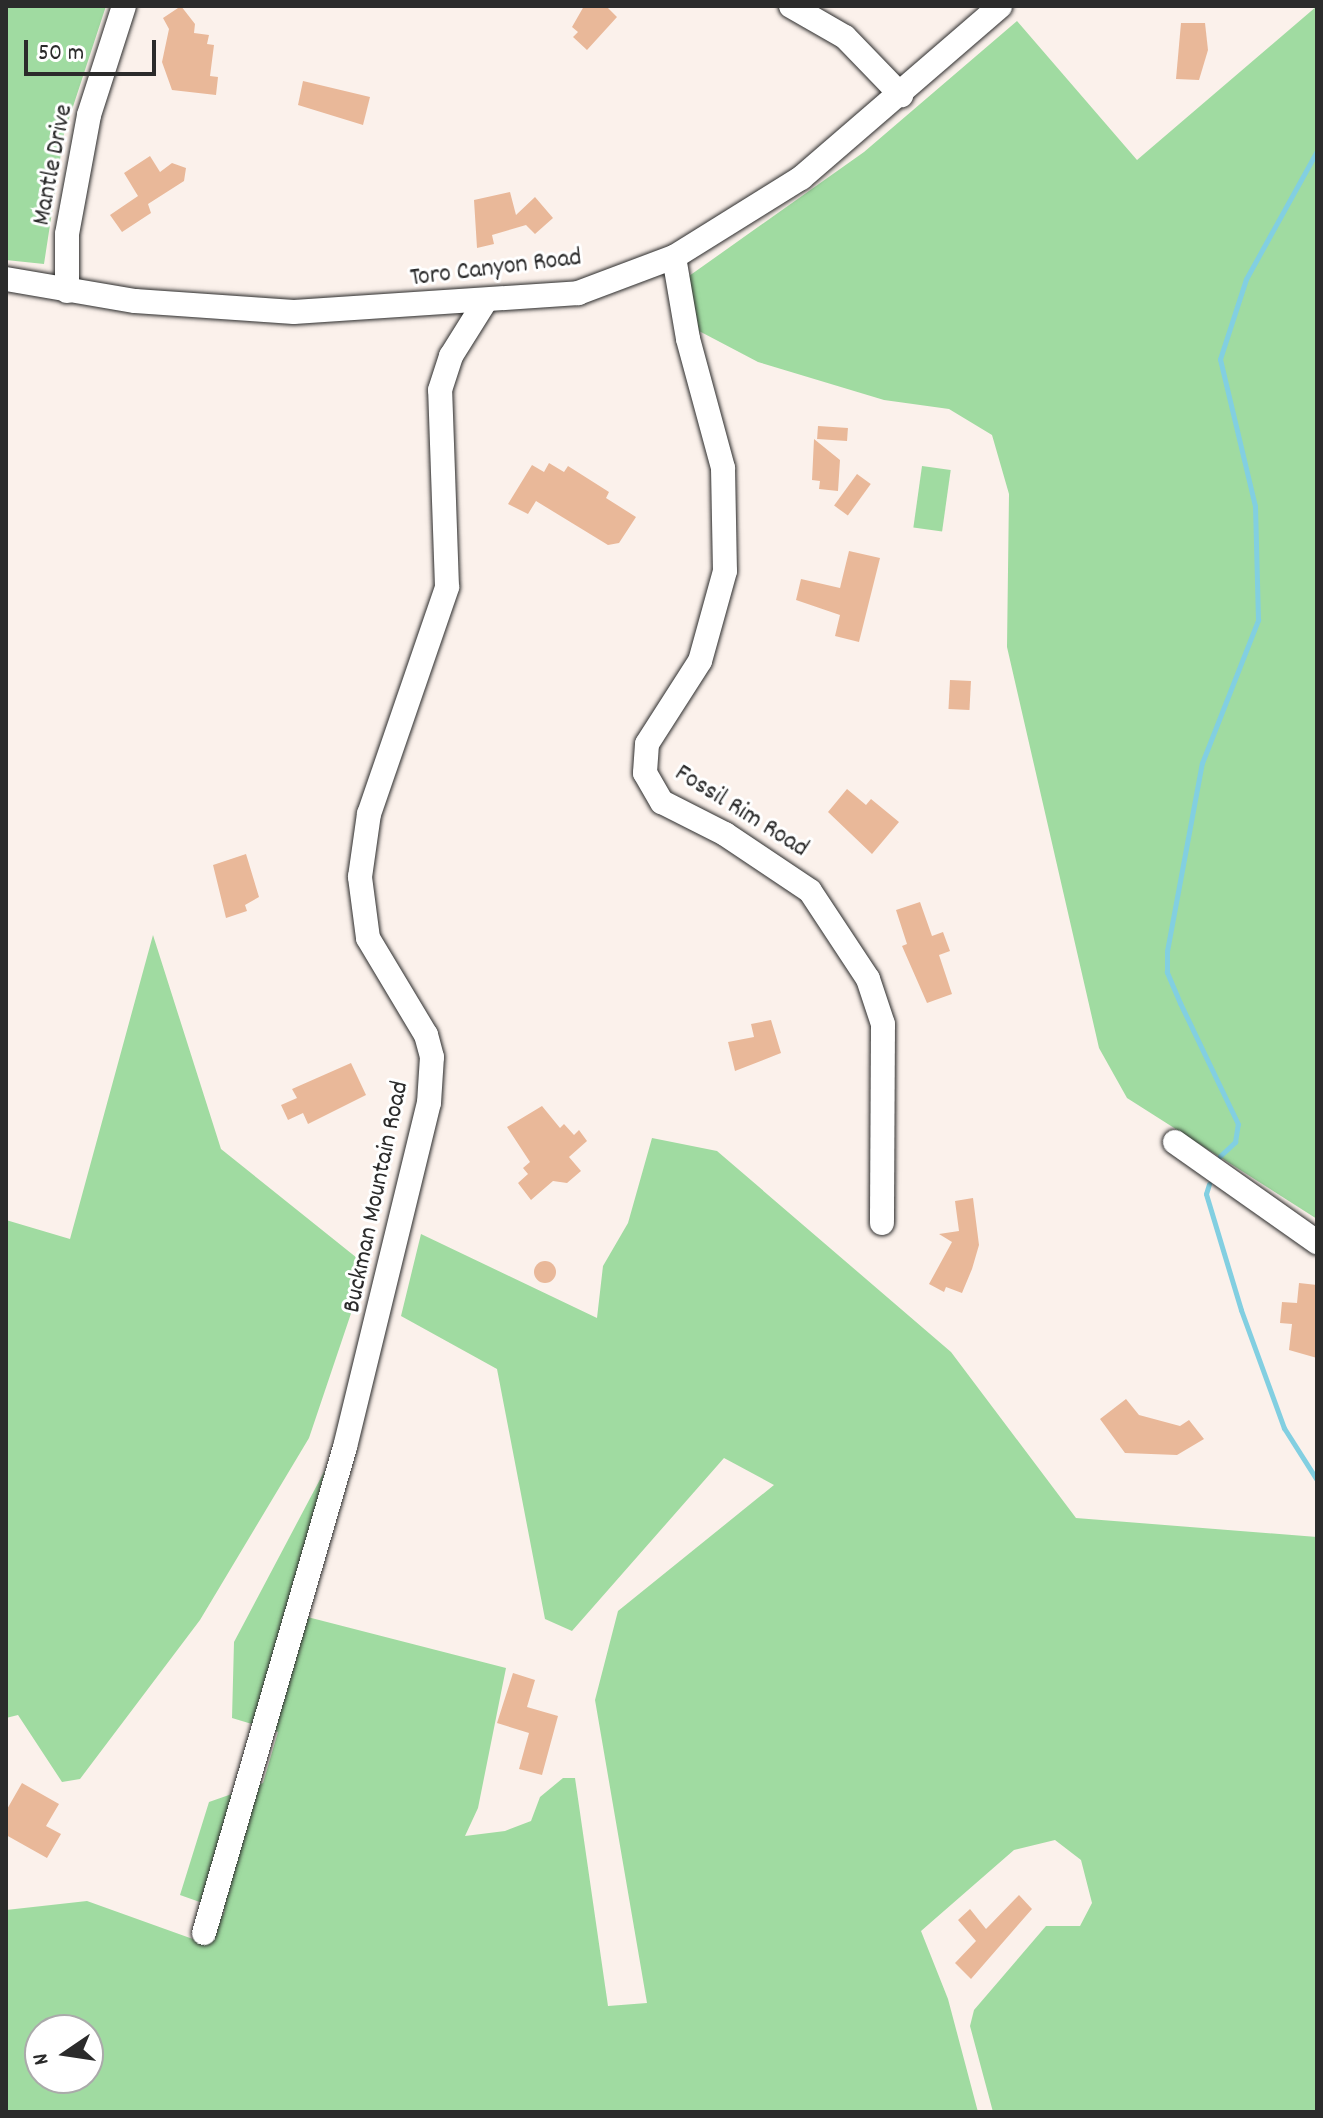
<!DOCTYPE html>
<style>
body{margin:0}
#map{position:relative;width:1323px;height:2118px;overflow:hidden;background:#fbf1eb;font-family:Dekko,sans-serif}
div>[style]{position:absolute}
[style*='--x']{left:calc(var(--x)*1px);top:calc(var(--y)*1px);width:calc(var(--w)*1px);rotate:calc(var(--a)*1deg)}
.green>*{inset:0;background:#a0dba1;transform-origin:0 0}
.stream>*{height:5px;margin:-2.5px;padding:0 2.5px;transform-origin:2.5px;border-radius:2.5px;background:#82cfe1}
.building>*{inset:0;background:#e9b899;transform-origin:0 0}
.round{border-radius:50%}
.roads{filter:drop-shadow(0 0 2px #2b2b2b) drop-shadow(0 0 2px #2b2b2b)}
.minor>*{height:24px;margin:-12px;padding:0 12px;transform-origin:12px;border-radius:12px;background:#fff}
span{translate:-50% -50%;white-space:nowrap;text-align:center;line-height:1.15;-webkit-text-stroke:6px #fff;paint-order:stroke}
.street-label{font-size:26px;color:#2b2b2b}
.frame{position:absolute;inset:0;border:8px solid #2b2b2b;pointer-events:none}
.north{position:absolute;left:24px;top:2014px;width:80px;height:80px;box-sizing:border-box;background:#fff;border:2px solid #aaa;border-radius:50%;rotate:257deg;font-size:22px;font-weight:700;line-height:32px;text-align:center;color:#2b2b2b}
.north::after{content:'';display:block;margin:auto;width:28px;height:36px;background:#2b2b2b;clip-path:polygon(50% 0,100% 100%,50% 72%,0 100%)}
.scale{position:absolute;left:24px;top:40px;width:132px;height:36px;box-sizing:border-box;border:4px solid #2b2b2b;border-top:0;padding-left:10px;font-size:24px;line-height:28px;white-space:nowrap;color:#2b2b2b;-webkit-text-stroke:6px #fff;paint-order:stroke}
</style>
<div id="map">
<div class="green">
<div style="clip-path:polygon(6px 6px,106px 6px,64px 134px,44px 264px,6px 260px)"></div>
<div style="clip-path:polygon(1317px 6px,1317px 1219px,1127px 1098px,1099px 1048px,1007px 647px,1009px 494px,992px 435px,949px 409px,884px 400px,758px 362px,699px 331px,689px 276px,864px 152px,1017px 21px,1137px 160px)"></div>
<div style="left:922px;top:466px;width:29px;height:62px;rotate:8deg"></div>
<div style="clip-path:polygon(153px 935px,221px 1149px,367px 1266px,309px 1438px,200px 1620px,80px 1779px,62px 1782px,18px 1715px,6px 1718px,6px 1220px,70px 1239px)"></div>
<div style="clip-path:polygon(evenodd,652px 1138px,717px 1151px,951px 1352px,1076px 1518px,1317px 1537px,1317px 2112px,993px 2112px,970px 2026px,974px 2010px,1046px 1926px,1080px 1926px,1092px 1903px,1081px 1860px,1055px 1840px,1014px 1850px,921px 1931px,948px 1999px,978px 2112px,6px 2112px,6px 1910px,87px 1901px,204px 1943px,225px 1911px,180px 1895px,209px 1802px,263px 1783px,278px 1732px,232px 1718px,234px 1642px,325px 1470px,288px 1612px,506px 1668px,478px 1808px,465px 1836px,505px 1831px,531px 1821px,540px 1797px,563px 1778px,575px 1778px,608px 2006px,647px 2003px,595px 1700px,618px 1611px,774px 1485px,724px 1458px,572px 1631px,545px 1619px,497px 1369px,401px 1316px,421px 1234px,597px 1318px,603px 1266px,628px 1223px,652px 1138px,40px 2030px,88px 2030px,88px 2078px,40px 2078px,40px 2030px)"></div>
</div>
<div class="stream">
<div style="--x:1220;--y:1156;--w:21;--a:-43"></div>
<div style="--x:1235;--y:1142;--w:18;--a:-81"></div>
<div style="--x:1238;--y:1124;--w:134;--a:-115.6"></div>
<div style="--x:1180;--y:1003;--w:34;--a:-113"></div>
<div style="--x:1167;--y:972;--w:21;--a:-90"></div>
<div style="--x:1167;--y:951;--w:191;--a:-79.5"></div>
<div style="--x:1202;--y:763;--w:154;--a:-68.6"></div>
<div style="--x:1258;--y:620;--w:114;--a:-91.5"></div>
<div style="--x:1255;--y:506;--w:151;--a:-103.4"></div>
<div style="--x:1220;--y:359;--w:84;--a:-72"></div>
<div style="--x:1246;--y:279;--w:146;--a:-61"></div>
<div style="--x:1209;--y:1184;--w:10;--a:107"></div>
<div style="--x:1206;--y:1194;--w:121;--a:73.2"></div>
<div style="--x:1241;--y:1310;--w:126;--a:70"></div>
<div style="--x:1284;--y:1428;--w:62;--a:57.6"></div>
</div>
<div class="building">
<div style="clip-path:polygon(181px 6px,195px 24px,194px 33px,209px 35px,207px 44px,214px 45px,210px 76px,218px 77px,216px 95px,172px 90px,162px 62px,169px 29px,163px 18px)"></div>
<div style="clip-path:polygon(584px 6px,606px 6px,617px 17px,587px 50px,573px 37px,578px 32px,572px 27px)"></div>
<div style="clip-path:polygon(1181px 23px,1205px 23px,1208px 50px,1199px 80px,1176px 79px)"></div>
<div style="clip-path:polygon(303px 81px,370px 97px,363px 125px,298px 105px)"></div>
<div style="clip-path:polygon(150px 156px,160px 172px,172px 163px,186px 168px,184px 181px,148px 204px,151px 213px,122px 232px,110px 215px,138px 196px,124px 173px)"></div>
<div style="clip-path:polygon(510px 192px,516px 215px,535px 197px,553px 218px,535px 234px,526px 225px,492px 235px,494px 244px,477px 248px,474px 200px)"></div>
<div style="left:818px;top:426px;width:30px;height:13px;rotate:4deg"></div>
<div style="clip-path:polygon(814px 439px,840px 460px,838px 491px,819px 489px,820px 481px,812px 480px)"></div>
<div style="clip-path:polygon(549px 463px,564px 472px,568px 466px,609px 492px,606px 498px,636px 517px,619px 543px,608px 545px,536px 501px,528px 514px,508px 504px,532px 465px,544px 472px)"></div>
<div style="left:857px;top:474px;width:17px;height:39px;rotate:36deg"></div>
<div style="clip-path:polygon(849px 551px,880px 558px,859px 642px,835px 636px,840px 615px,796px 600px,801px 579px,840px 588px)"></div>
<div style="left:950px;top:680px;width:21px;height:29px;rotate:3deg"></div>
<div style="clip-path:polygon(847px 789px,866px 805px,871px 799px,899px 822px,872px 854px,828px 812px)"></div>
<div style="clip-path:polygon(246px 854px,259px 897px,245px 905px,247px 911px,226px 918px,213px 865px)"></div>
<div style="clip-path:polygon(920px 902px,932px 936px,943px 932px,950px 951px,939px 955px,952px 994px,927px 1003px,902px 946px,907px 944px,896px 910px)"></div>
<div style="clip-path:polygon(771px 1020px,781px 1053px,735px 1071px,728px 1042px,754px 1037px,751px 1024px)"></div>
<div style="clip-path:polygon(351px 1063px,366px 1095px,308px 1124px,303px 1113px,288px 1120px,281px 1105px,297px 1098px,292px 1089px)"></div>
<div style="clip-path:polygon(542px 1106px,560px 1128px,564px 1124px,574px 1135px,579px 1130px,587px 1141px,569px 1157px,581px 1171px,567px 1183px,553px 1181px,531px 1200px,518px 1183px,528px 1174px,523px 1168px,530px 1162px,507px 1127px)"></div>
<div style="clip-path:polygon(973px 1198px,979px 1245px,972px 1269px,962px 1293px,946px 1287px,944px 1292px,929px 1284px,952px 1242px,939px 1234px,959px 1231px,955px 1201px)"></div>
<div class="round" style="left:534px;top:1261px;width:22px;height:22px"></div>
<div style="clip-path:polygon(1299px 1283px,1317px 1285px,1317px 1358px,1289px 1350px,1292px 1324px,1280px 1323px,1282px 1302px,1297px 1303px)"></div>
<div style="clip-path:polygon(1126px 1399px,1139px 1415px,1180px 1426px,1189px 1420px,1204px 1439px,1177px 1455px,1125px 1453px,1100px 1419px)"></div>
<div style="clip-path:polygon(513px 1673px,535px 1680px,527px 1707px,558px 1716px,542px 1775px,519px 1769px,529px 1733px,497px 1723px)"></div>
<div style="clip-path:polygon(22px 1783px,59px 1804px,46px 1826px,61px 1834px,47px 1858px,6px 1835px,6px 1811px)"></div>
<div style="clip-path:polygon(1019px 1895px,1032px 1909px,971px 1979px,955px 1963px,976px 1941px,958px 1920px,970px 1909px,986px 1929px)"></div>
</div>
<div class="roads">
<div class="minor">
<div style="--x:791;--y:6;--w:62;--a:29.9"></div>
<div style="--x:845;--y:37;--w:81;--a:46"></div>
<div style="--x:674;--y:257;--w:83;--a:80.3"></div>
<div style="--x:688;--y:339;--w:134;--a:74.8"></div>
<div style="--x:723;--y:468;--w:103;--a:88.9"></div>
<div style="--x:725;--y:571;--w:93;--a:105.5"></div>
<div style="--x:700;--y:661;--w:98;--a:122.6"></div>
<div style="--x:647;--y:744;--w:29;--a:94"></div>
<div style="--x:645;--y:773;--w:34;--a:60"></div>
<div style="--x:662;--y:802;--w:71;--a:26.9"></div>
<div style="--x:725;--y:834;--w:102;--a:33.8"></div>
<div style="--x:810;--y:891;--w:105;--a:56.6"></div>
<div style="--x:868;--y:979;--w:47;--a:71.6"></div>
<div style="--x:883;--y:1024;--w:199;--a:90.3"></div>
<div style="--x:6;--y:279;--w:131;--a:9.7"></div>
<div style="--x:135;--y:301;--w:159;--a:4"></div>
<div style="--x:294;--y:312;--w:285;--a:-3.8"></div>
<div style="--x:578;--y:293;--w:103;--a:-20.6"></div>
<div style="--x:674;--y:257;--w:150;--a:-31.9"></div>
<div style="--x:801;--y:178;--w:263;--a:-40.8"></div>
<div style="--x:67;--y:291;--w:57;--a:-90"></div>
<div style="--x:67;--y:234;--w:121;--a:-79.5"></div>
<div style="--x:89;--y:115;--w:114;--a:-72.2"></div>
<div style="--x:1175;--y:1142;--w:174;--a:35.2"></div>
<div style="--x:204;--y:1933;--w:506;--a:-73.82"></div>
<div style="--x:345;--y:1447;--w:354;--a:-76.3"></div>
<div style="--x:429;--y:1103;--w:46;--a:-86.3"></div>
<div style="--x:432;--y:1057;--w:23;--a:-105"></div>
<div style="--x:426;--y:1035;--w:113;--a:-120.9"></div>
<div style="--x:368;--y:938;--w:62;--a:-97.5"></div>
<div style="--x:360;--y:877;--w:64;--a:-81.9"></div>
<div style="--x:369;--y:814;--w:240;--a:-71"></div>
<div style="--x:447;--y:587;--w:197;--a:-92"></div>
<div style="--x:440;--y:390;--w:36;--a:-72"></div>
<div style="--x:451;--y:356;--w:66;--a:-58"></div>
</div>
</div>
<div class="street-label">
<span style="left:54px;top:165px;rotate:-79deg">Mantle Drive</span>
<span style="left:496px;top:269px;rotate:-7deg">Toro Canyon Road</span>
<span style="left:741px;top:812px;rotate:32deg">Fossil Rim Road</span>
<span style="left:377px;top:1197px;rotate:-78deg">Buckman Mountain Road</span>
</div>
<div class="frame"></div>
<div class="north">N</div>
<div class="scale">50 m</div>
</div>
